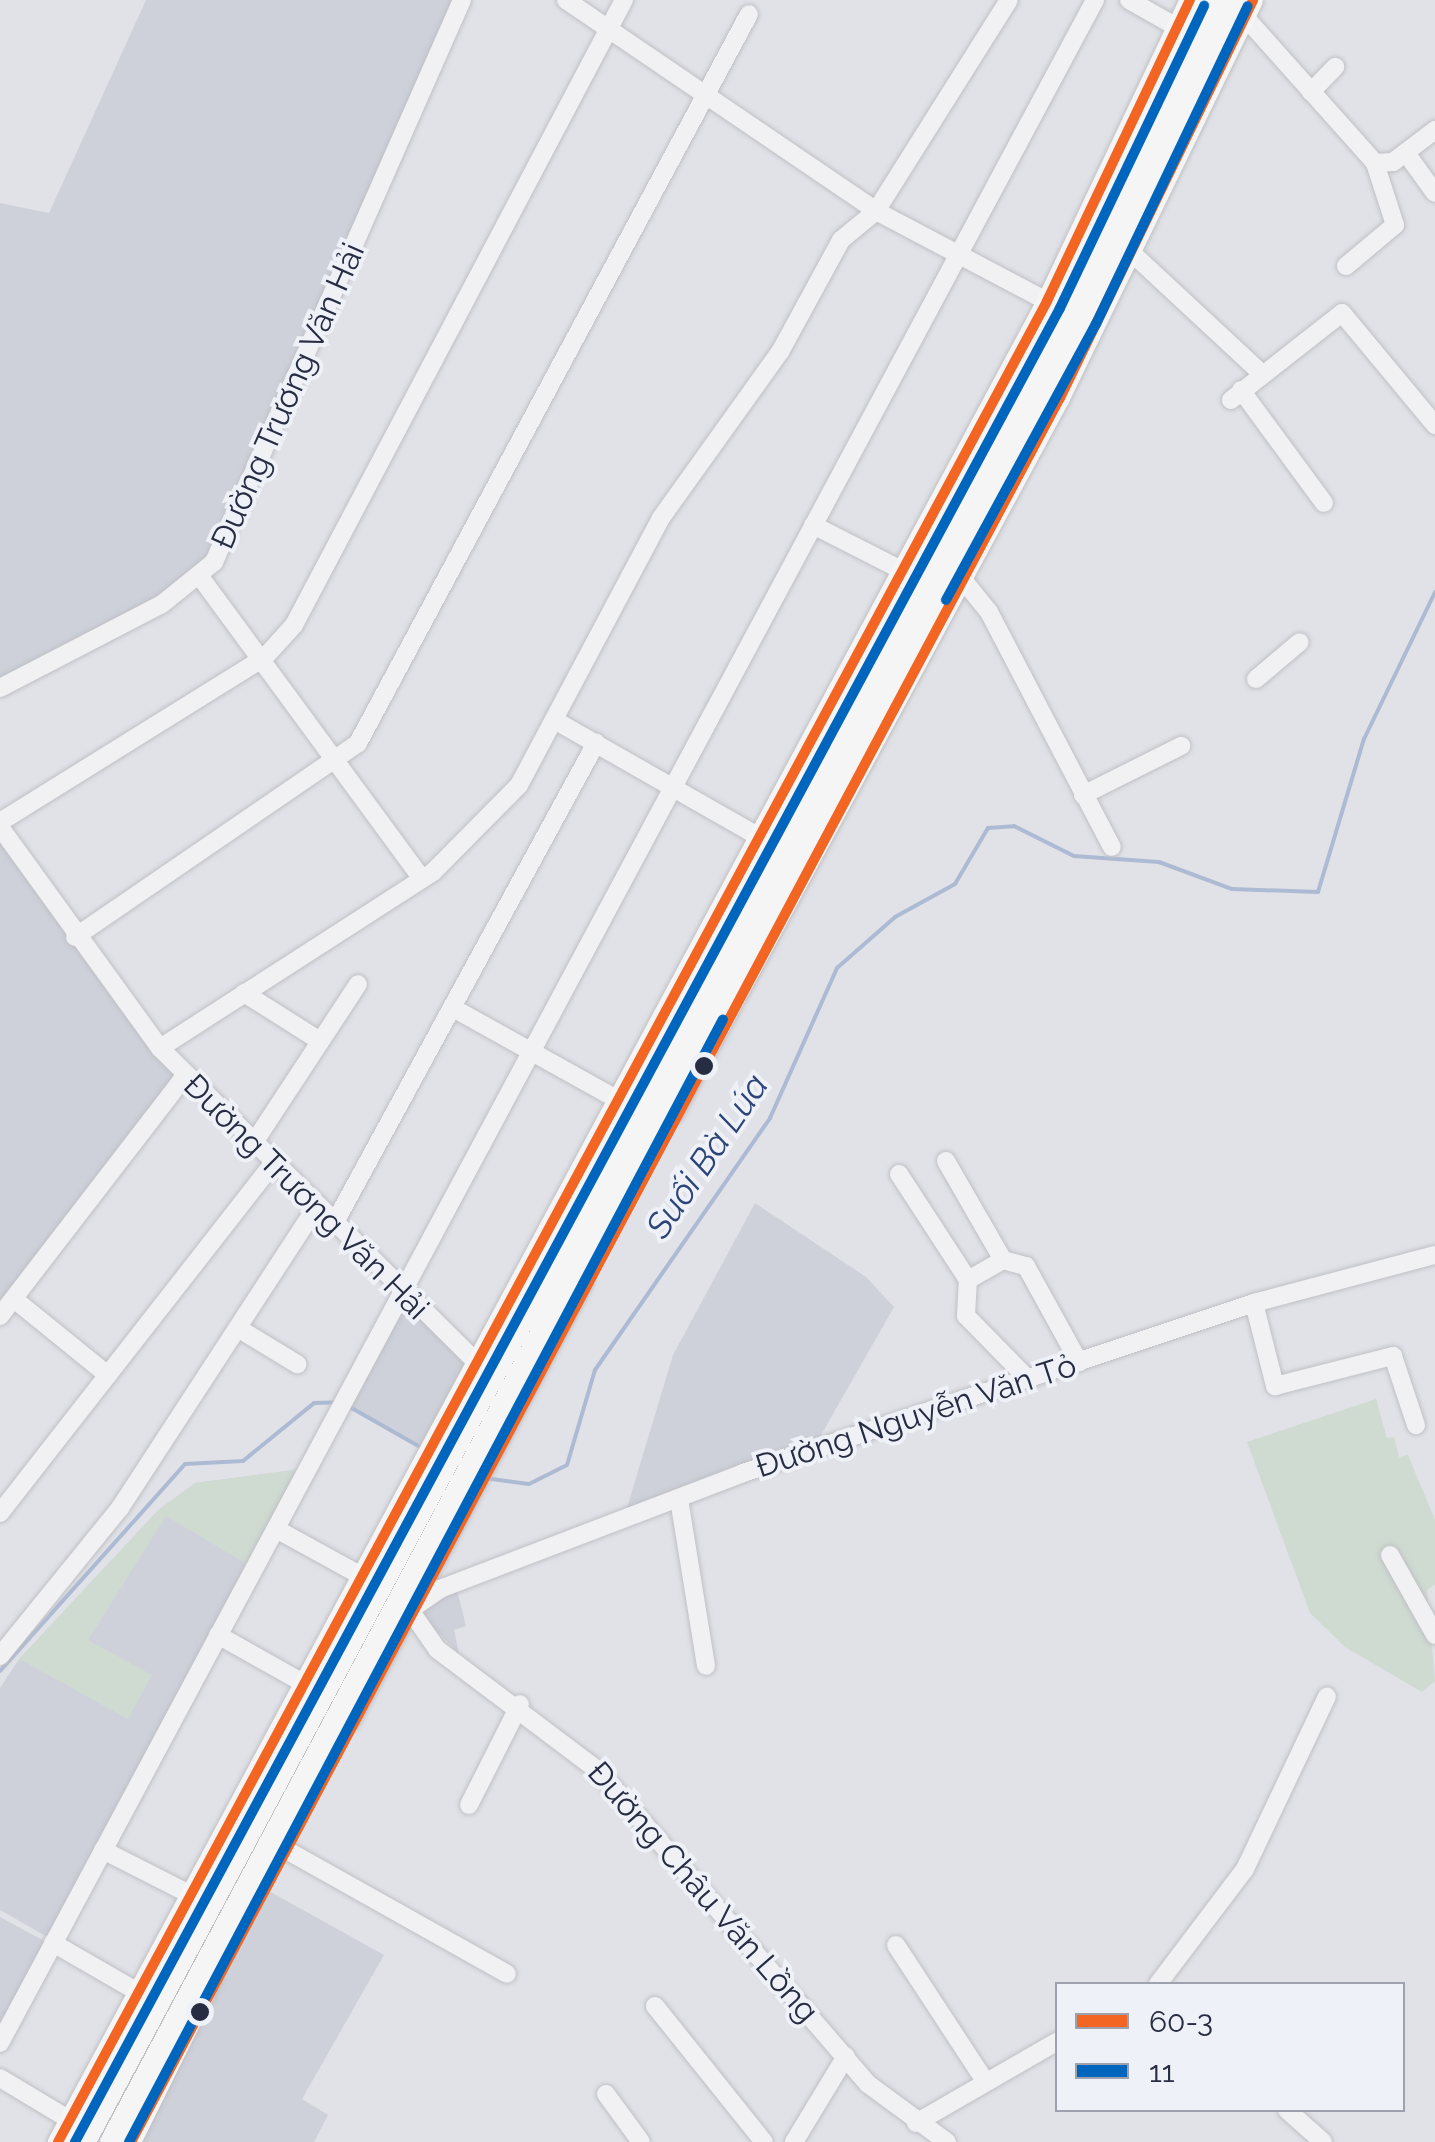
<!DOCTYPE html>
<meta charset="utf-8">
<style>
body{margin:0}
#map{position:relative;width:1435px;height:2142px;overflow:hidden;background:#e1e2e7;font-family:Raleway,sans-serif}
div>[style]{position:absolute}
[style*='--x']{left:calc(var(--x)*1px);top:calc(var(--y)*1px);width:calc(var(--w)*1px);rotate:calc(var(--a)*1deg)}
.built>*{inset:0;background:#ced1da}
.green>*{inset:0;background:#cfdad1}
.stream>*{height:4px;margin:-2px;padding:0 2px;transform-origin:2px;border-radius:2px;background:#adbad4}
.roads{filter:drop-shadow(0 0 2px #bfc0c5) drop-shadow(0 0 2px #bfc0c5)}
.minor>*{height:18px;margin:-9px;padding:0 9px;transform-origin:9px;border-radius:9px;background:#f1f1f3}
.major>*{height:20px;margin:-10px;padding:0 10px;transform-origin:10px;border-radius:10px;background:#f5f5f6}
.highway>*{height:25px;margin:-12.5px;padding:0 12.5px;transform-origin:12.5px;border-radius:12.5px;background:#f5f5f6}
.bus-1>*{height:10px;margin:-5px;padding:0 5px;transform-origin:5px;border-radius:5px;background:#f26522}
.bus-2>*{height:10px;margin:-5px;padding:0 5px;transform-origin:5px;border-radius:5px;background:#0065bd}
.dots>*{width:28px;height:28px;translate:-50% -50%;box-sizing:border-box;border:5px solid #eef1f7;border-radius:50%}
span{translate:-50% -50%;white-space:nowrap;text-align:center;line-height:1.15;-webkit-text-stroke:8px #eef1f7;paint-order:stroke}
.street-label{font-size:32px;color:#262c41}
.water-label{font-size:35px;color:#2d4478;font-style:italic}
.legend{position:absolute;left:1055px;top:1982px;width:350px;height:130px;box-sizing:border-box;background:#eef1f7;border:2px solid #9ea2ae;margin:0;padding:12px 18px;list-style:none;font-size:30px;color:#262c41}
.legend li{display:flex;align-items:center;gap:20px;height:50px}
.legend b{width:50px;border:2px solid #9ea2ae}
</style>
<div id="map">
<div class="built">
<div style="clip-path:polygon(146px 0,457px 0,218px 547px,198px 575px,0 683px,0 203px,49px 213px)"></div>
<div style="clip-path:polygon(0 835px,179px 1076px,0 1309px)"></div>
<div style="clip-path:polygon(755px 1203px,866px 1277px,894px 1307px,817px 1442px,626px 1511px,673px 1355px)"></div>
<div style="clip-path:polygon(402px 1300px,470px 1365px,426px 1450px,347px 1406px)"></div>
<div style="clip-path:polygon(302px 1469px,51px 1939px,0 1910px,0 1688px,19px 1659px,195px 1483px)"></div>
<div style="clip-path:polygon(457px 1590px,466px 1626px,454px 1630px,459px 1654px,418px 1612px)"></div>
<div style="clip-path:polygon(267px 1890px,384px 1955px,302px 2099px,328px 2115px,314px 2142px,139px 2142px)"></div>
<div style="clip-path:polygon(0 1917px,48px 1943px,0 2033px)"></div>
</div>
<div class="green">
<div style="clip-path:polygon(1376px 1399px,1387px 1438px,1394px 1437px,1399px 1457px,1408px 1455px,1435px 1520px,1435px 1584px,1427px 1590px,1435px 1681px,1422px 1692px,1345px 1647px,1310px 1613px,1247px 1442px)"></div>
<div style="clip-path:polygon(302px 1469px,250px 1566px,166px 1516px,88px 1640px,152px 1675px,128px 1719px,19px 1659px,158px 1510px,195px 1483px)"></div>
</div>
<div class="stream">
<div style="--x:348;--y:1406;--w:85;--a:29.6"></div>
<div style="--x:485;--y:1478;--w:44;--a:7.8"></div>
<div style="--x:529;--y:1484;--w:42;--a:-26.6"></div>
<div style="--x:567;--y:1465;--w:99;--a:-73.6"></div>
<div style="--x:595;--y:1370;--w:307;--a:-55.2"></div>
<div style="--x:770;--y:1118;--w:164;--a:-65.9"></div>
<div style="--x:837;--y:968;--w:77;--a:-41.3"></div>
<div style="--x:895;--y:917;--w:68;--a:-28.8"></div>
<div style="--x:955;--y:884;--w:65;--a:-59.5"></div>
<div style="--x:988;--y:828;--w:26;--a:-4"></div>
<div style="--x:1014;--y:826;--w:67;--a:26.6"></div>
<div style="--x:1074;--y:856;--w:85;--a:4"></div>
<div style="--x:1159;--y:862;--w:78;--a:20.3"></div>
<div style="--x:1232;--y:889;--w:86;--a:2"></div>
<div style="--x:1318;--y:892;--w:160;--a:-73.3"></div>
<div style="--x:1364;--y:739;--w:163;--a:-64.2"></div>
<div style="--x:0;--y:1671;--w:278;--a:-48.2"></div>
<div style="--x:185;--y:1464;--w:58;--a:-3"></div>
<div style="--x:243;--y:1461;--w:92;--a:-39.2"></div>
<div style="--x:314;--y:1403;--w:25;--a:-2"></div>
</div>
<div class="roads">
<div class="minor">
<div style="--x:566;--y:0;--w:375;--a:34.2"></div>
<div style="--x:876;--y:211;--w:193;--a:27.8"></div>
<div style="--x:1129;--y:0;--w:69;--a:29.5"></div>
<div style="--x:1237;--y:8;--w:208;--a:48.3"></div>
<div style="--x:1375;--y:163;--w:18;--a:-3"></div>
<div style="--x:1393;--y:162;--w:53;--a:-37.3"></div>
<div style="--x:1311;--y:92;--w:35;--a:-46"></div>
<div style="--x:1406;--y:153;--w:49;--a:54.1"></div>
<div style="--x:1133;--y:254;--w:171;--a:42.9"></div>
<div style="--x:1346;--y:266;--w:64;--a:-39.9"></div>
<div style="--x:1395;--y:225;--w:65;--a:-107.9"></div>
<div style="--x:1241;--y:390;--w:140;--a:53.7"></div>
<div style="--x:1231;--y:400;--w:141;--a:-38.1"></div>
<div style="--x:1342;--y:313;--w:146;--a:50.3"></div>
<div style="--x:813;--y:525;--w:114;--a:27"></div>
<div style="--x:955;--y:570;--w:54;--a:51"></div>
<div style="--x:989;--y:612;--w:265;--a:62.4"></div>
<div style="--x:201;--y:578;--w:373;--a:53.7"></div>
<div style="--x:1256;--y:679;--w:57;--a:-40.1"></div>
<div style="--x:0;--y:688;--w:182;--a:-27.4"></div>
<div style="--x:162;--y:604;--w:67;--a:-38.9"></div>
<div style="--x:214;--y:562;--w:614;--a:-66.19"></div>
<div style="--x:556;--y:721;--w:244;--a:29.7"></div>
<div style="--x:1083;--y:795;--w:110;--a:-26.6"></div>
<div style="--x:0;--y:822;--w:312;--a:-31.9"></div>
<div style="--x:265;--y:657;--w:43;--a:-47.8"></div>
<div style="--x:294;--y:625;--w:707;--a:-62.17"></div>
<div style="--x:0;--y:827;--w:273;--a:54.1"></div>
<div style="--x:160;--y:1048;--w:450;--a:44.8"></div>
<div style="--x:75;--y:937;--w:343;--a:-34.4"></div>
<div style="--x:358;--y:743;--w:827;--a:-61.79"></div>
<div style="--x:244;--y:993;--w:90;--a:32.3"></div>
<div style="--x:453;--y:1008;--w:199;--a:29.1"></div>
<div style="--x:160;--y:1048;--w:325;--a:-32.8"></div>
<div style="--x:433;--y:872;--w:122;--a:-45.3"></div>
<div style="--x:519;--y:785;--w:302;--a:-62"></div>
<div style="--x:661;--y:518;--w:204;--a:-54.4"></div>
<div style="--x:780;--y:352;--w:128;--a:-61.4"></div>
<div style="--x:841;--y:240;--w:45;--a:-39.6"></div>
<div style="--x:876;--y:211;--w:249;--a:-57.8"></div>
<div style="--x:253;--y:1144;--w:191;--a:-56.7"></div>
<div style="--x:946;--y:1161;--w:114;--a:60.1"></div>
<div style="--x:899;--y:1174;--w:126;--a:56.9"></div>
<div style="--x:334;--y:1224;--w:548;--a:-61.42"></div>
<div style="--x:14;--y:1299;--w:121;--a:39"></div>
<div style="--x:1254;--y:1303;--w:86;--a:75.8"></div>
<div style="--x:1275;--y:1386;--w:122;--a:-14.3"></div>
<div style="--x:1393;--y:1356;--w:73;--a:71.6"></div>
<div style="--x:0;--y:1316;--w:303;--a:-52.4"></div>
<div style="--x:241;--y:1330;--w:66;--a:31.3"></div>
<div style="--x:1029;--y:1380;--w:90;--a:-134.5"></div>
<div style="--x:966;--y:1316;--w:36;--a:-87"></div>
<div style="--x:968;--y:1280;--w:40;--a:-29.7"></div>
<div style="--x:1003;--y:1260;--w:24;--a:15"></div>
<div style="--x:1026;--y:1266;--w:110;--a:61.1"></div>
<div style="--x:679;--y:1499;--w:169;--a:80.8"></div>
<div style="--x:0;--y:1513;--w:443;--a:-52"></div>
<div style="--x:276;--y:1529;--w:102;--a:28.8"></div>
<div style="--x:1390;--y:1555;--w:92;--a:60.6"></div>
<div style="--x:218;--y:1635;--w:100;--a:29.4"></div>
<div style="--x:0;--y:1656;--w:191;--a:-51"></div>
<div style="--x:120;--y:1508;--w:359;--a:-56.9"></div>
<div style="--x:469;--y:1805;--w:113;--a:-63.2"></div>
<div style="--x:281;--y:1847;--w:259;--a:29.3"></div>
<div style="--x:103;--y:1850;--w:110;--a:27"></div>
<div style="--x:53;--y:1943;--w:98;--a:30"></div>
<div style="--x:896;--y:1945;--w:163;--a:56.8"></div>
<div style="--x:1158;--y:1984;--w:144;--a:-52.9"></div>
<div style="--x:1245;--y:1869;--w:191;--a:-64.6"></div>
<div style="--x:655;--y:2006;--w:174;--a:51.3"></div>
<div style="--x:0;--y:2043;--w:2318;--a:-61.81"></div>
<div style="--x:0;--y:2078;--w:82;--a:31"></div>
<div style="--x:606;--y:2094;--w:59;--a:53.9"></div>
<div style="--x:1287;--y:2110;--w:48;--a:41.6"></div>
<div style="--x:916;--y:2123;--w:164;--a:-30"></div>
<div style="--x:794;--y:2142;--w:100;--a:-58.8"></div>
<div style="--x:947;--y:2142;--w:98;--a:-143.7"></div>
<div style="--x:868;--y:2084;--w:411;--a:-130.7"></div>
<div style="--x:600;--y:1772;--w:204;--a:-143"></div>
<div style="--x:437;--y:1649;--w:47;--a:-124.7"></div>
<div style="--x:410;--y:1610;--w:37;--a:-35"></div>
<div style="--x:440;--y:1589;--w:324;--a:-20.9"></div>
<div style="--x:743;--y:1473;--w:539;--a:-18.4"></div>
<div style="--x:1254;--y:1303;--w:187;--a:-14.9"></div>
</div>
<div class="major">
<div style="--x:672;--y:1115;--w:815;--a:-61.58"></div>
<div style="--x:1060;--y:398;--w:442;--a:-64.1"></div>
<div style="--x:350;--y:1720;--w:496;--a:-62"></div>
<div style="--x:58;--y:2142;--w:2090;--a:-61.75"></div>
<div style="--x:1047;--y:301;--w:333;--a:-64.6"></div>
<div style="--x:131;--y:2142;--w:182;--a:-63.6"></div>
</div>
<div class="highway">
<div style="--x:82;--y:2142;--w:2079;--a:-61.91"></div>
<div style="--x:1061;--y:308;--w:341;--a:-64.5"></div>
<div style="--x:112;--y:2142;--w:2066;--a:-62"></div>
<div style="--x:1082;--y:318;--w:352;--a:-64.5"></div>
</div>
</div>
<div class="bus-1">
<div style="--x:58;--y:2142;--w:2090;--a:-61.75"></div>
<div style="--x:1047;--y:301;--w:333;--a:-64.6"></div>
<div style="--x:131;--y:2142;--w:1976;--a:-61.96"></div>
<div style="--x:1060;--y:398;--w:442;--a:-64.1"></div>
</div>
<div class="bus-2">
<div style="--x:946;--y:600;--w:314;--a:-61.5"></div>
<div style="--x:1096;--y:324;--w:352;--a:-64.5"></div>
<div style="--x:75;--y:2142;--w:2082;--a:-61.76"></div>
<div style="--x:1060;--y:308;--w:335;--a:-64.5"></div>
<div style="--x:129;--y:2142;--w:1270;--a:-62.12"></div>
</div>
<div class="dots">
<div style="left:704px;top:1066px;background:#262c41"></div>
<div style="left:200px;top:2012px;background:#262c41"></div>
</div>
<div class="street-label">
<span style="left:288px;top:396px;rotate:-66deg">Đường Trương Văn Hải</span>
<span style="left:306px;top:1197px;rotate:45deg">Đường Trương Văn Hải</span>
<span style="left:916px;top:1416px;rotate:-18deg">Đường Nguyễn Văn Tỏ</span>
<span style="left:703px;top:1892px;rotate:49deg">Đường Châu Văn Lồng</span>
</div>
<div class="water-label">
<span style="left:707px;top:1156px;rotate:-56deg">Suối Bà Lúa</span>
</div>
<ul class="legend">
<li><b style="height:12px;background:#f26522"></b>60-3</li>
<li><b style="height:12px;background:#0065bd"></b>11</li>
</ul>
</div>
